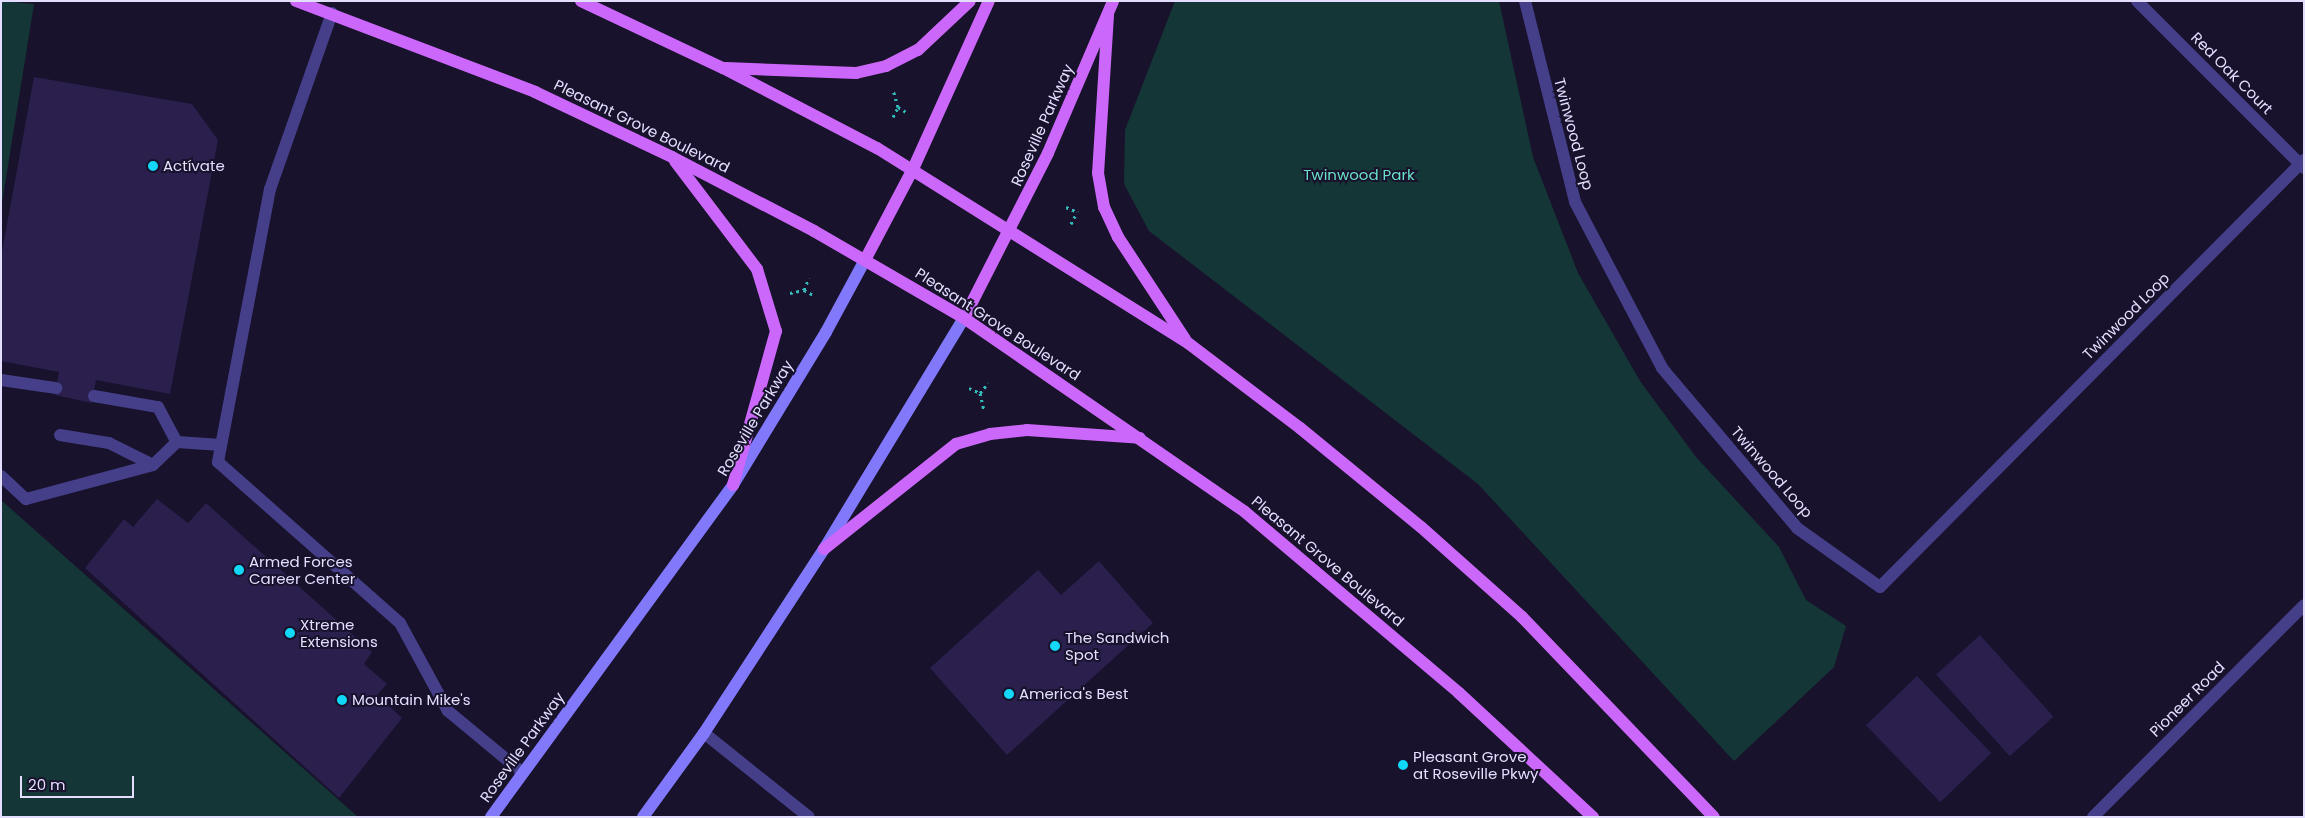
<!DOCTYPE html>
<meta charset="utf-8">
<style>
body{margin:0}
#map{position:relative;width:2305px;height:818px;overflow:hidden;background:#18122c;font-family:Poppins,sans-serif}
div>[style]{position:absolute}
[style*='--x']{left:calc(var(--x)*1px);top:calc(var(--y)*1px);width:calc(var(--w)*1px);rotate:calc(var(--a)*1deg)}
.green>*{inset:0;background:#153636}
.building>*{inset:0;background:#2a1f4d;transform-origin:0 0}
.path>*{height:3px;margin-top:-1.5px;transform-origin:0;background:repeating-linear-gradient(90deg,#34bcba 0 2.5px,transparent 0 6.5px)}
.service>*{height:12px;margin:-6px;padding:0 6px;transform-origin:6px;border-radius:6px;background:#453f8a}
.minor>*{height:12px;margin:-6px;padding:0 6px;transform-origin:6px;border-radius:6px;background:#453f8a}
.tertiary>*{height:12px;margin:-6px;padding:0 6px;transform-origin:6px;border-radius:6px;background:#453f8a}
.secondary>*{height:12px;margin:-6px;padding:0 6px;transform-origin:6px;border-radius:6px;background:#8178fc}
.primary>*{height:12px;margin:-6px;padding:0 6px;transform-origin:6px;border-radius:6px;background:#cb68fb}
.dots>*{width:14px;height:14px;translate:-50% -50%;box-sizing:border-box;border:2px solid #18122c;border-radius:50%}
span{translate:-50% -50%;white-space:nowrap;text-align:center;line-height:1.15;-webkit-text-stroke:4px #18122c;paint-order:stroke}
.street-label{font-size:15px;color:#e3defe}
.poi-label{font-size:15px;color:#e3defe}
.left{translate:0 -50%;text-align:left}
.park-label{font-size:15px;color:#6adfc7}
.frame{position:absolute;inset:0;border:2px solid #e3defe;pointer-events:none}
.scale{position:absolute;left:20px;top:776px;width:114px;height:22px;box-sizing:border-box;border:2px solid #e3defe;border-top:0;padding-left:6px;font-size:15px;line-height:18px;white-space:nowrap;color:#e3defe;-webkit-text-stroke:4px #18122c;paint-order:stroke}
</style>
<div id="map">
<div class="green">
<div style="clip-path:polygon(1px 1px,34px 4px,1px 209px)"></div>
<div style="clip-path:polygon(1175px 1px,1499px 1px,1533px 157px,1578px 273px,1640px 381px,1696px 457px,1779px 547px,1806px 600px,1846px 626px,1834px 667px,1734px 761px,1478px 484px,1149px 231px,1124px 184px,1125px 130px)"></div>
<div style="clip-path:polygon(1px 500px,358px 817px,1px 817px)"></div>
</div>
<div class="building">
<div style="clip-path:polygon(34px 77px,192px 104px,218px 140px,170px 394px,96px 380px,92px 403px,55px 395px,59px 372px,1px 361px,1px 257px)"></div>
<div style="clip-path:polygon(157px 499px,188px 523px,206px 503px,372px 652px,364px 664px,387px 684px,377px 695px,402px 718px,339px 798px,85px 568px,124px 519px,133px 527px)"></div>
<div style="clip-path:polygon(1099px 561px,1153px 623px,1007px 755px,930px 668px,1038px 570px,1061px 595px)"></div>
<div style="left:1980px;top:635px;width:110px;height:59px;rotate:48deg"></div>
<div style="left:1917px;top:676px;width:107px;height:71px;rotate:46deg"></div>
</div>
<div class="path">
<div style="--x:898;--y:107;--w:9;--a:32"></div>
<div style="--x:893;--y:117;--w:11;--a:-63"></div>
<div style="--x:898;--y:107;--w:18;--a:-106"></div>
<div style="--x:1066;--y:207;--w:13;--a:23"></div>
<div style="--x:1071;--y:224;--w:13;--a:-63"></div>
<div style="--x:804;--y:290;--w:13;--a:-67"></div>
<div style="--x:790;--y:293;--w:14;--a:-12"></div>
<div style="--x:804;--y:290;--w:13;--a:29"></div>
<div style="--x:969;--y:388;--w:12;--a:24"></div>
<div style="--x:980;--y:393;--w:13;--a:-51"></div>
<div style="--x:980;--y:393;--w:17;--a:77"></div>
</div>
<div class="service">
<div style="--x:332;--y:13;--w:187;--a:109.4"></div>
<div style="--x:270;--y:189;--w:278;--a:100.8"></div>
<div style="--x:218;--y:462;--w:243;--a:41.5"></div>
<div style="--x:400;--y:623;--w:100;--a:61.4"></div>
<div style="--x:448;--y:711;--w:97;--a:39.6"></div>
<div style="--x:1;--y:380;--w:56;--a:8.3"></div>
<div style="--x:94;--y:396;--w:65;--a:9.8"></div>
<div style="--x:158;--y:407;--w:40;--a:62"></div>
<div style="--x:60;--y:435;--w:50;--a:9.3"></div>
<div style="--x:109;--y:443;--w:49;--a:26.6"></div>
<div style="--x:153;--y:465;--w:33;--a:-44"></div>
<div style="--x:177;--y:442;--w:44;--a:3.9"></div>
<div style="--x:1;--y:476;--w:34;--a:43"></div>
<div style="--x:26;--y:499;--w:131;--a:-15"></div>
<div style="--x:704;--y:733;--w:134;--a:38.7"></div>
</div>
<div class="minor">
<div style="--x:1525;--y:1;--w:207;--a:76"></div>
<div style="--x:1575;--y:202;--w:187;--a:62.3"></div>
<div style="--x:1662;--y:368;--w:209;--a:49.8"></div>
<div style="--x:1797;--y:528;--w:102;--a:35.4"></div>
<div style="--x:1880;--y:587;--w:602;--a:-45.2"></div>
<div style="--x:2137;--y:1;--w:236;--a:45"></div>
</div>
<div class="tertiary">
<div style="--x:2093;--y:817;--w:299;--a:-45.1"></div>
</div>
<div class="secondary">
<div style="--x:491;--y:817;--w:411;--a:-53.9"></div>
<div style="--x:733;--y:485;--w:179;--a:-58.7"></div>
<div style="--x:826;--y:332;--w:82;--a:-61.6"></div>
<div style="--x:643;--y:817;--w:104;--a:-54"></div>
<div style="--x:704;--y:733;--w:220;--a:-56.9"></div>
<div style="--x:824;--y:549;--w:270;--a:-58.8"></div>
</div>
<div class="primary">
<div style="--x:296;--y:1;--w:256;--a:20.8"></div>
<div style="--x:535;--y:92;--w:152;--a:25.4"></div>
<div style="--x:672;--y:157;--w:160;--a:27.5"></div>
<div style="--x:814;--y:231;--w:173;--a:30.1"></div>
<div style="--x:964;--y:318;--w:341;--a:34.6"></div>
<div style="--x:1245;--y:512;--w:280;--a:40.2"></div>
<div style="--x:1459;--y:693;--w:183;--a:42.8"></div>
<div style="--x:581;--y:1;--w:157;--a:25.3"></div>
<div style="--x:723;--y:68;--w:174;--a:27.5"></div>
<div style="--x:877;--y:148;--w:367;--a:32.1"></div>
<div style="--x:1188;--y:343;--w:141;--a:37.2"></div>
<div style="--x:1300;--y:428;--w:156;--a:39.3"></div>
<div style="--x:1421;--y:527;--w:135;--a:41.7"></div>
<div style="--x:1522;--y:617;--w:277;--a:46.2"></div>
<div style="--x:1108;--y:15;--w:158;--a:93.6"></div>
<div style="--x:1098;--y:173;--w:35;--a:80"></div>
<div style="--x:1104;--y:207;--w:33;--a:65"></div>
<div style="--x:1118;--y:237;--w:122;--a:56.7"></div>
<div style="--x:726;--y:68;--w:130;--a:2.2"></div>
<div style="--x:856;--y:73;--w:31;--a:-13"></div>
<div style="--x:886;--y:66;--w:36;--a:-27"></div>
<div style="--x:918;--y:50;--w:71;--a:-43.3"></div>
<div style="--x:675;--y:161;--w:136;--a:52.8"></div>
<div style="--x:757;--y:269;--w:65;--a:73"></div>
<div style="--x:776;--y:331;--w:160;--a:105.6"></div>
<div style="--x:865;--y:260;--w:103;--a:-62.2"></div>
<div style="--x:913;--y:169;--w:184;--a:-65.7"></div>
<div style="--x:964;--y:318;--w:185;--a:-63"></div>
<div style="--x:1048;--y:153;--w:165;--a:-66.8"></div>
<div style="--x:824;--y:549;--w:169;--a:-38.5"></div>
<div style="--x:956;--y:444;--w:35;--a:-16"></div>
<div style="--x:990;--y:434;--w:37;--a:-6"></div>
<div style="--x:1027;--y:430;--w:113;--a:4"></div>
</div>
<div class="dots">
<div style="left:153px;top:166px;background:#0fd8f9"></div>
<div style="left:239px;top:570px;background:#0fd8f9"></div>
<div style="left:290px;top:633px;background:#0fd8f9"></div>
<div style="left:1055px;top:646px;background:#0fd8f9"></div>
<div style="left:1009px;top:694px;background:#0fd8f9"></div>
<div style="left:342px;top:700px;background:#0fd8f9"></div>
<div style="left:1403px;top:765px;background:#0fd8f9"></div>
</div>
<div class="street-label">
<span style="left:2232px;top:73px;rotate:45deg">Red Oak Court</span>
<span style="left:1042px;top:125px;rotate:-66deg">Roseville Parkway</span>
<span style="left:642px;top:126px;rotate:26deg">Pleasant Grove Boulevard</span>
<span style="left:1574px;top:134px;rotate:75deg">Twinwood Loop</span>
<span style="left:2126px;top:316px;rotate:-45deg">Twinwood Loop</span>
<span style="left:998px;top:324px;rotate:33deg">Pleasant Grove Boulevard</span>
<span style="left:755px;top:418px;rotate:-59deg">Roseville Parkway</span>
<span style="left:1772px;top:472px;rotate:49deg">Twinwood Loop</span>
<span style="left:1328px;top:561px;rotate:40deg">Pleasant Grove Boulevard</span>
<span style="left:2187px;top:699px;rotate:-45deg">Pioneer Road</span>
<span style="left:522px;top:747px;rotate:-54deg">Roseville Parkway</span>
</div>
<div class="poi-label">
<span class="left" style="left:163px;top:166px">Actívate</span>
<span class="left" style="left:249px;top:570px">Armed Forces<br>Career Center</span>
<span class="left" style="left:300px;top:633px">Xtreme<br>Extensions</span>
<span class="left" style="left:1065px;top:646px">The Sandwich<br>Spot</span>
<span class="left" style="left:1019px;top:694px">America's Best</span>
<span class="left" style="left:352px;top:700px">Mountain Mike's</span>
<span class="left" style="left:1413px;top:765px">Pleasant Grove<br>at Roseville Pkwy</span>
</div>
<div class="park-label">
<span style="left:1359px;top:175px">Twinwood Park</span>
</div>
<div class="frame"></div>
<div class="scale">20 m</div>
</div>
